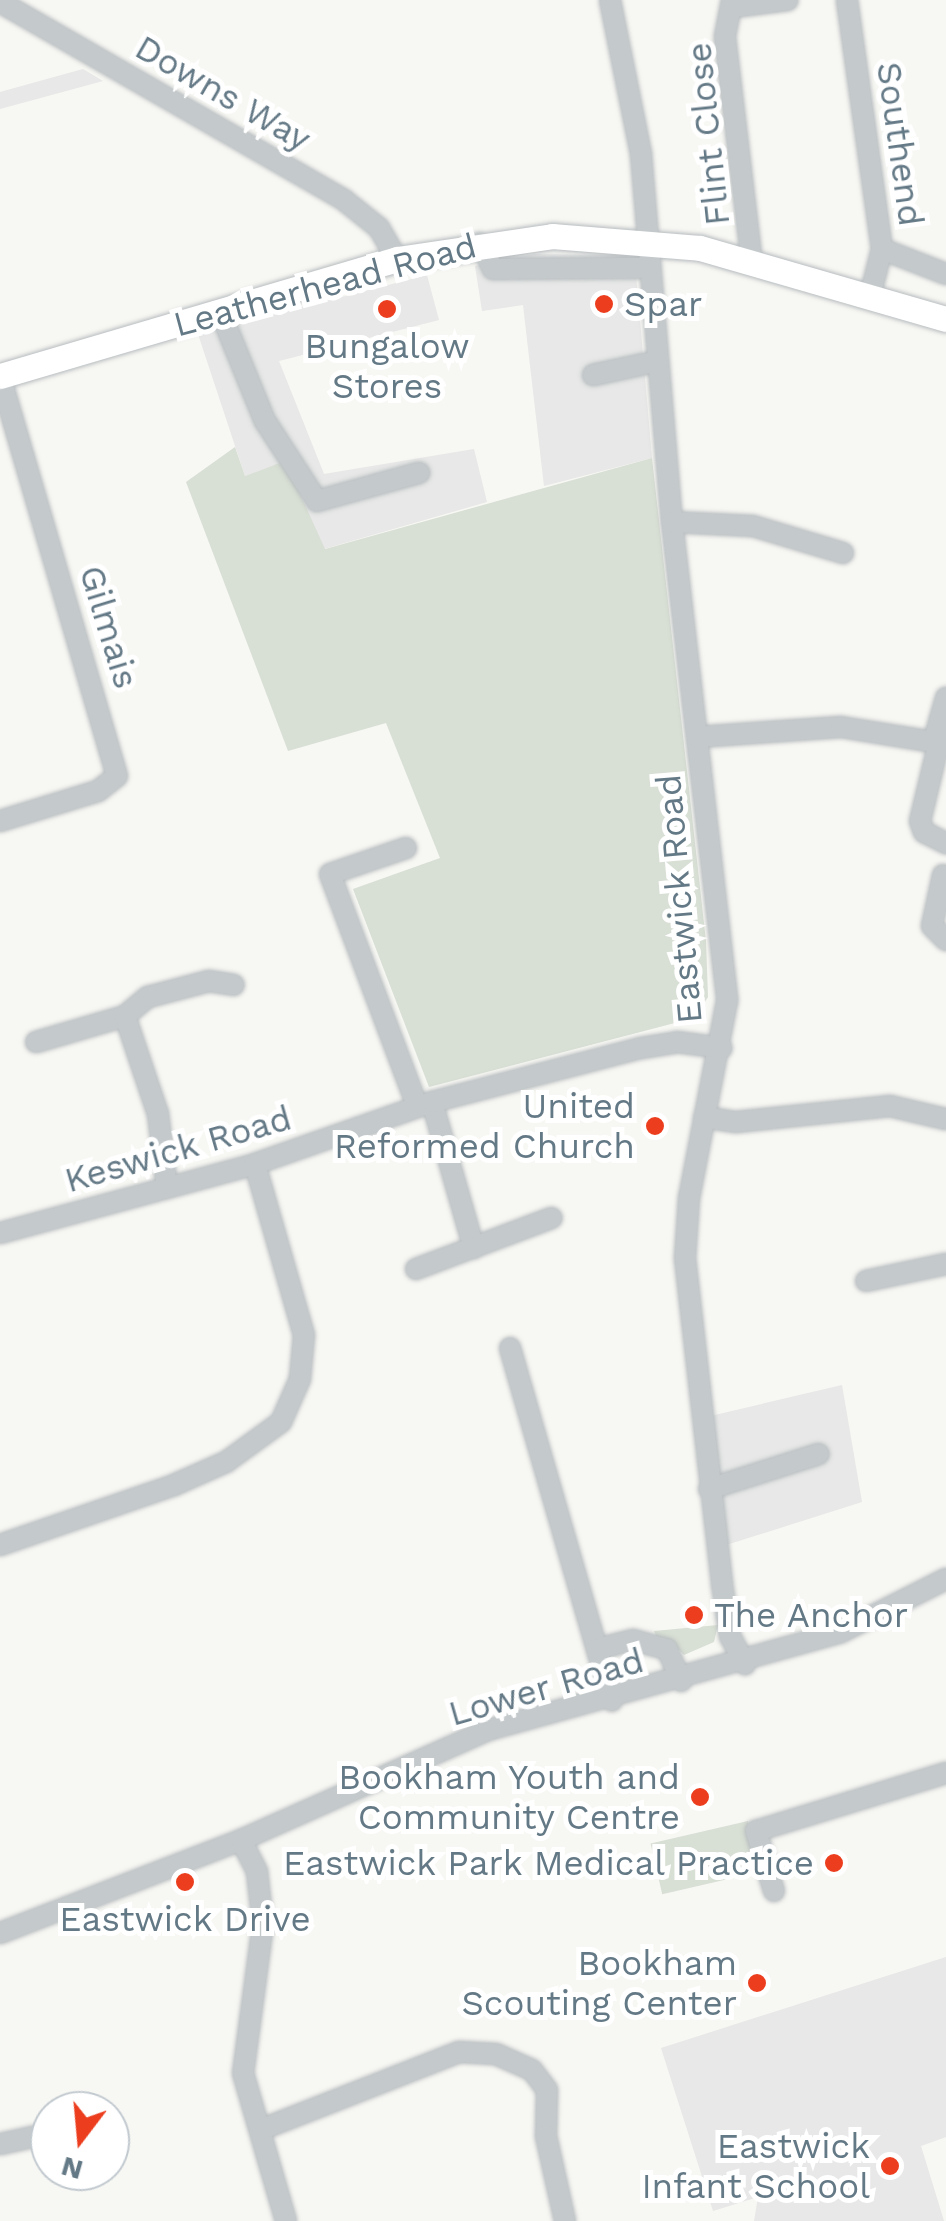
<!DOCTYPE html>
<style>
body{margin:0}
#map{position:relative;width:946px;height:2221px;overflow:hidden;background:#f7f7f3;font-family:"Work Sans",sans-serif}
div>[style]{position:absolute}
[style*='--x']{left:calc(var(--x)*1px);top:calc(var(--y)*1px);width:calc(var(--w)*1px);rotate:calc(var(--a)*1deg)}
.built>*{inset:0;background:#e7e8e7}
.green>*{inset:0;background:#d8dfd4;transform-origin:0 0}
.roads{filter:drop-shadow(0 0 2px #b7bcbf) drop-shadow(0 0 2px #b7bcbf)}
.minor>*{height:20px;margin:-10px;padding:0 10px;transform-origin:10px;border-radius:10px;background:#c4c9cb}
.major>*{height:25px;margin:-12.5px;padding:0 12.5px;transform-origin:12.5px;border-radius:12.5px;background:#fff}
.dots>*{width:28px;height:28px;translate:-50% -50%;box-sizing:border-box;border:5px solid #fff;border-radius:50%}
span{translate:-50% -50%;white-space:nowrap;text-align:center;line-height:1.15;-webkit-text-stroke:10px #fff;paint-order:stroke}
.street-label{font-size:35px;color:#647986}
.poi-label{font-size:35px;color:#647986}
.left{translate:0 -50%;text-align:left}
.right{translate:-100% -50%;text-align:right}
.north{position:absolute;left:30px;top:2091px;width:100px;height:100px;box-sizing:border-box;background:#fff;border:2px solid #c1c9cf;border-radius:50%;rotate:196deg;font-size:28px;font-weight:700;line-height:40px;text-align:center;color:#647986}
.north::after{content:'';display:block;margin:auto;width:35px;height:45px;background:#ec3e1e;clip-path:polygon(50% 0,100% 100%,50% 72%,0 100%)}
</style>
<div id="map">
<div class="built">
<div style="clip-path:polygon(83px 69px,103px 81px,0 109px,0 92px)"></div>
<div style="clip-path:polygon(535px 254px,623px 255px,635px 263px,652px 458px,544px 486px,523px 305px,482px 311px,475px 266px)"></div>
<div style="clip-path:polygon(427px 275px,439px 320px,279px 361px,324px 474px,474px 449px,487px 502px,324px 549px,285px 462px,245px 476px,198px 334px)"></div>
<div style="clip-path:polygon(842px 1385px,862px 1502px,723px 1546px,702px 1418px)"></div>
<div style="clip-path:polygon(946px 1957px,946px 2137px,921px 2146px,944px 2221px,754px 2221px,758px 2197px,713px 2211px,661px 2048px)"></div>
</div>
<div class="green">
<div style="clip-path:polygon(235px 447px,245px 476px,285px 461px,325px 549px,652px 458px,706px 941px,708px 997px,694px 1018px,429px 1087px,353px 889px,440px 858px,386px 723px,288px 751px,186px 482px)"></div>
<div style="clip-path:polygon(718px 1625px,714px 1642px,684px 1655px,670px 1641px,658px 1641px,654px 1631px)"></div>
<div style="left:748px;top:1821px;width:52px;height:100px;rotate:77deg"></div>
</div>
<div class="roads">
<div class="minor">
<div style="--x:610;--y:0;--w:157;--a:78.6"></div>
<div style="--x:641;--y:154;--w:369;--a:85.2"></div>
<div style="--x:672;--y:522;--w:482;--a:83.4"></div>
<div style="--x:727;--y:1001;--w:201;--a:100.9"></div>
<div style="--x:689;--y:1198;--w:60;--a:93.8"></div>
<div style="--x:685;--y:1258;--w:328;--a:83.5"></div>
<div style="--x:722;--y:1584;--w:53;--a:81.3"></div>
<div style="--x:730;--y:1636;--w:32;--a:62"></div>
<div style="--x:732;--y:0;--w:38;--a:101"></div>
<div style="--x:725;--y:37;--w:227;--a:83.2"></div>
<div style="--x:847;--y:0;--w:251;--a:82"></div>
<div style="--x:882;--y:249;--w:49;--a:104.3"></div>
<div style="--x:0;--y:2;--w:397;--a:29.9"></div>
<div style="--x:344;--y:200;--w:45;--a:38.7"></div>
<div style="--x:379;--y:228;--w:36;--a:60"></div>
<div style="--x:733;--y:7;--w:55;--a:-7.3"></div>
<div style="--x:480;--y:243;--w:29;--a:63"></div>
<div style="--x:493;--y:269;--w:156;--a:-0.4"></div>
<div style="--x:882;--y:249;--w:69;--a:21.3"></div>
<div style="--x:220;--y:311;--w:119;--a:67.8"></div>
<div style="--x:265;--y:421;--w:95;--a:57"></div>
<div style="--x:317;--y:501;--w:106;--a:-15.4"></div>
<div style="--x:593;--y:375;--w:66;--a:-12.2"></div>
<div style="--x:672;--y:522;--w:81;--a:2.8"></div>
<div style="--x:753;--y:526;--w:94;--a:16.7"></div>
<div style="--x:697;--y:737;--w:144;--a:-4"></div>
<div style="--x:841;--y:727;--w:106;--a:9.2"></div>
<div style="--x:934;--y:740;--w:44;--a:-74.1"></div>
<div style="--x:939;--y:742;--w:81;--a:103.5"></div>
<div style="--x:920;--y:821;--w:12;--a:70"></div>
<div style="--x:924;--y:832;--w:25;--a:27"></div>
<div style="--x:0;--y:821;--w:102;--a:-17"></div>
<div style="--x:98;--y:791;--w:24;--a:-38"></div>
<div style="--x:117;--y:776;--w:417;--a:-106.3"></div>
<div style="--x:406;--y:848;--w:80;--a:161.1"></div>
<div style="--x:330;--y:874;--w:248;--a:69.4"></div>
<div style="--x:943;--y:875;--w:52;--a:102.2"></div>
<div style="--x:932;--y:926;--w:20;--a:45"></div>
<div style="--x:36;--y:1042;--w:93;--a:-16.3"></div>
<div style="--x:432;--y:1102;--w:152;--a:74"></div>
<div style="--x:704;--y:1117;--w:32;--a:9"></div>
<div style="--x:736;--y:1122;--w:155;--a:-5.9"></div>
<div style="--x:890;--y:1106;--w:57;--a:13.1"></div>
<div style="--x:167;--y:1188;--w:75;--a:-96.9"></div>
<div style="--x:158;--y:1114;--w:103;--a:-108.6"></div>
<div style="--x:125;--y:1016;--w:30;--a:-40"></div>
<div style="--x:148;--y:997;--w:63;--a:-14.7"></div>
<div style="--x:209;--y:981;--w:25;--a:9"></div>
<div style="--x:0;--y:1233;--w:264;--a:-15.1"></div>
<div style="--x:255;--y:1164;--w:188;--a:-19.3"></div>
<div style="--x:432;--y:1102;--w:216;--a:-14.5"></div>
<div style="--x:641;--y:1048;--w:36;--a:-9"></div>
<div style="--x:677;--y:1042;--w:45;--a:7.6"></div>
<div style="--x:416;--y:1269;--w:145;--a:-20.6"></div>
<div style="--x:866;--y:1281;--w:82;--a:-12"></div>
<div style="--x:510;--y:1348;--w:367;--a:73.9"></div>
<div style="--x:709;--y:1489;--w:115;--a:-17.7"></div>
<div style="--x:0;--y:1545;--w:184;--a:-19"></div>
<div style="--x:174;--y:1485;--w:57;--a:-23.9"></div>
<div style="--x:226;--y:1462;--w:68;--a:-36"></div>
<div style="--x:281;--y:1422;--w:47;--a:-66.2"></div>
<div style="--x:300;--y:1379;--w:44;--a:-84.8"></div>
<div style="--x:304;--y:1335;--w:178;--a:-106"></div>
<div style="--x:597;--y:1649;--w:37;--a:-14"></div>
<div style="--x:633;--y:1640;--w:35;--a:15"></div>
<div style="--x:667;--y:1649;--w:35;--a:66"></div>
<div style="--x:241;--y:1840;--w:36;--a:63"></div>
<div style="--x:257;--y:1872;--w:52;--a:83.4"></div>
<div style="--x:263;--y:1924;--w:150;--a:97.6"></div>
<div style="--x:243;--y:2073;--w:154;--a:73.8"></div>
<div style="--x:774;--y:1891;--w:63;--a:-106.7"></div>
<div style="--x:756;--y:1831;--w:199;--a:-17"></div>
<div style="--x:0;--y:1933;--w:258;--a:-21.1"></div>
<div style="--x:241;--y:1840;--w:270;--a:-24"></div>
<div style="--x:488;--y:1730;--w:366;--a:-15.5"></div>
<div style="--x:841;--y:1632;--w:118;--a:-26.8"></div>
<div style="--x:260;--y:2130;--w:214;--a:-21.4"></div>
<div style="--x:459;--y:2052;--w:37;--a:3"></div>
<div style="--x:496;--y:2054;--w:39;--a:24"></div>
<div style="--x:532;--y:2070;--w:25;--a:53"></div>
<div style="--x:547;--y:2090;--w:46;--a:91.2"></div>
<div style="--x:546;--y:2136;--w:87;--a:77.4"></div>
<div style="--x:0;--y:2144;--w:51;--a:-12.4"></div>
</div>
<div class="major">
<div style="--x:0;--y:376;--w:414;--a:-16.4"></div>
<div style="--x:397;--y:259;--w:157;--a:-8.4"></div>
<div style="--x:552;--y:236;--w:148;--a:4.6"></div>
<div style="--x:700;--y:248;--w:256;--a:16.1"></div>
</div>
</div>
<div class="dots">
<div style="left:604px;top:304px;background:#ec3e1e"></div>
<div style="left:387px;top:309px;background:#ec3e1e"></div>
<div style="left:655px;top:1126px;background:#ec3e1e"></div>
<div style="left:694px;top:1615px;background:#ec3e1e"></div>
<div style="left:700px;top:1797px;background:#ec3e1e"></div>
<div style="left:834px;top:1863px;background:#ec3e1e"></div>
<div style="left:185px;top:1882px;background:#ec3e1e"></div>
<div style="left:757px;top:1983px;background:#ec3e1e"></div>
<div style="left:890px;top:2166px;background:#ec3e1e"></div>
</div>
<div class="street-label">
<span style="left:223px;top:93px;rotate:30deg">Downs Way</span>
<span style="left:708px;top:134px;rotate:-96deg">Flint Close</span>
<span style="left:900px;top:144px;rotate:82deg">Southend</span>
<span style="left:325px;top:285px;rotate:-15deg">Leatherhead Road</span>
<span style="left:109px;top:627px;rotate:73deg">Gilmais</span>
<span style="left:679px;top:899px;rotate:-95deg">Eastwick Road</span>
<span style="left:178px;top:1149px;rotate:-16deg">Keswick Road</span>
<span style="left:546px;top:1687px;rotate:-16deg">Lower Road</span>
</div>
<div class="poi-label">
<span class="left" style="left:624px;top:304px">Spar</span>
<span style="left:387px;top:366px">Bungalow<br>Stores</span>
<span class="right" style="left:635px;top:1126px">United<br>Reformed Church</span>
<span class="left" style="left:714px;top:1615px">The Anchor</span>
<span class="right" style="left:680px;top:1797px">Bookham Youth and<br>Community Centre</span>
<span class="right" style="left:814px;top:1863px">Eastwick Park Medical Practice</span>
<span style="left:185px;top:1919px">Eastwick Drive</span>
<span class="right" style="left:737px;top:1983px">Bookham<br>Scouting Center</span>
<span class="right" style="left:870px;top:2166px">Eastwick<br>Infant School</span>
</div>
<div class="north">N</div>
</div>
